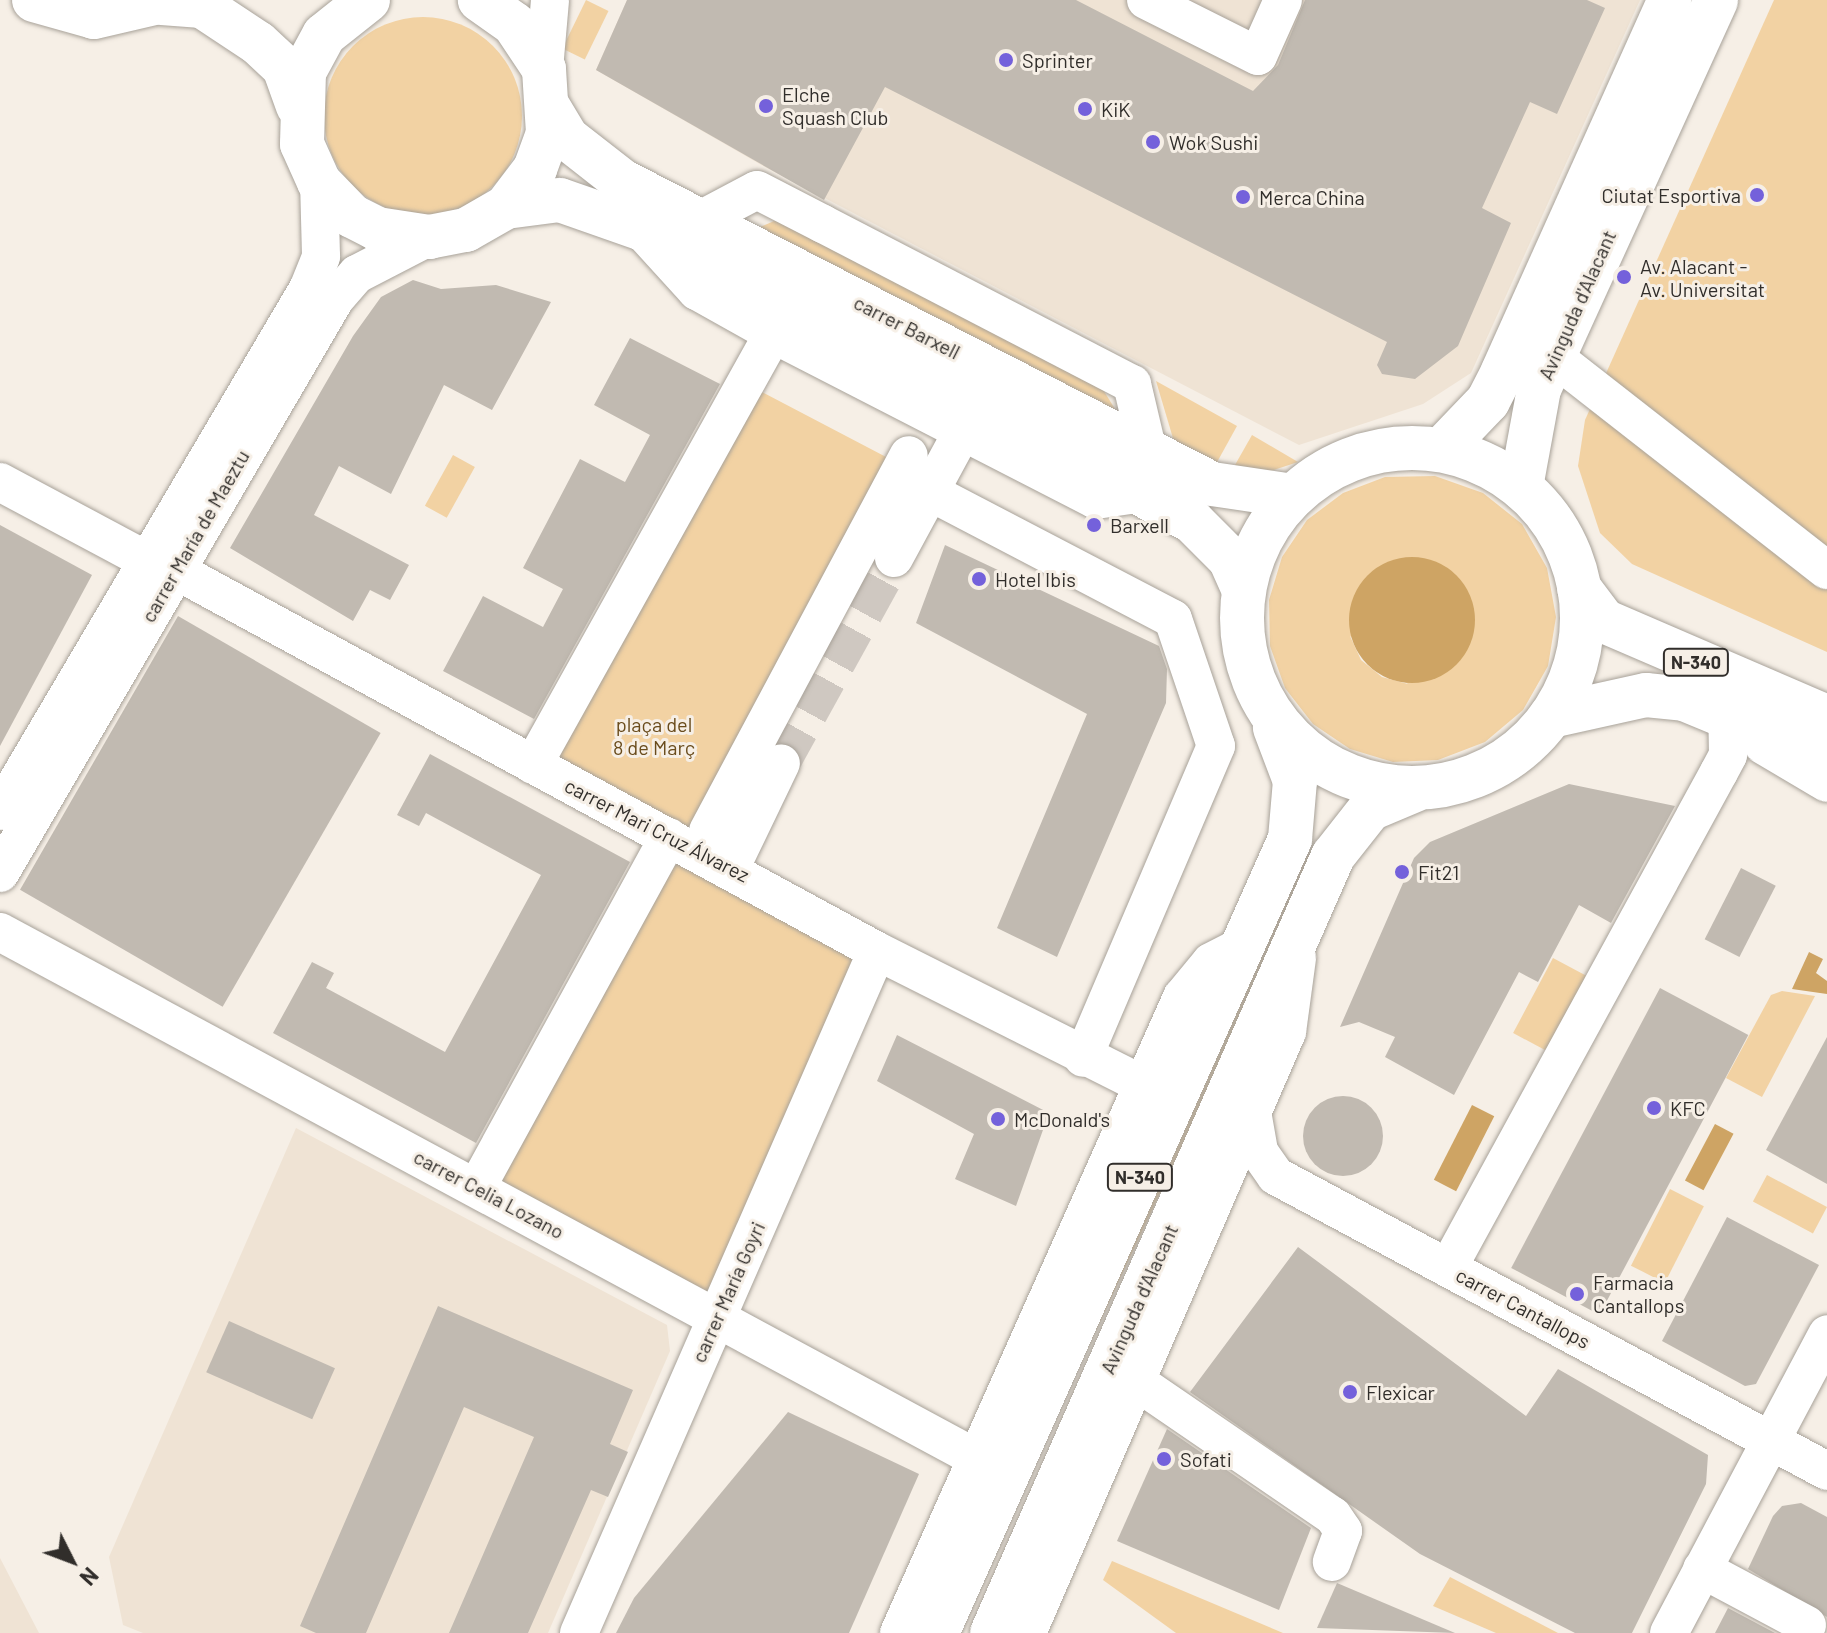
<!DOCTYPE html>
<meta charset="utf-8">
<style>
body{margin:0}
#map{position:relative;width:1827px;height:1633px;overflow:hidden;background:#f6efe6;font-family:Barlow,sans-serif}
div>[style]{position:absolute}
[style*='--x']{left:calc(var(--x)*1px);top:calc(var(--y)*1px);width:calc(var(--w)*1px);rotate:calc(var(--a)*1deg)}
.built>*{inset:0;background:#efe3d4}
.green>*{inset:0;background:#f2d2a3;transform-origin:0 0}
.round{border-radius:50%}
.water>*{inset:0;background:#cea464;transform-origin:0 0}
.building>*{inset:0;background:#c1bab1;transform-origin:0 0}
.minor-tunnel>*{height:38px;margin-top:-19px;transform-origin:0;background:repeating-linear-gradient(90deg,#cfc8c1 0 38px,transparent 0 57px)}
.roads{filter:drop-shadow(0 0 2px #a8a299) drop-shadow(0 0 2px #a8a299)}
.minor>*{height:38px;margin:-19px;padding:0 19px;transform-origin:19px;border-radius:19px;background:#fff}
.major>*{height:44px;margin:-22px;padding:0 22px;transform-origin:22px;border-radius:22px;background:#fff}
.highway>*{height:44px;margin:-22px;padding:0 22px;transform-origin:22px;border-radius:22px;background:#fff}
.highway>.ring{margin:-22px;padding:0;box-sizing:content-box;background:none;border:44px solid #fff;border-radius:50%}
.dots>*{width:22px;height:22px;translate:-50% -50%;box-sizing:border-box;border:4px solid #f6efe6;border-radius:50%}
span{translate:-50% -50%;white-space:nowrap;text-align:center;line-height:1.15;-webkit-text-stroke:6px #f6efe6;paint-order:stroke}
.shield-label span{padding:2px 6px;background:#f6efe6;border:2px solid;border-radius:6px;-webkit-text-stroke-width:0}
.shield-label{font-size:18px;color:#312e2b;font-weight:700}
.poi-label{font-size:20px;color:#312e2b}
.left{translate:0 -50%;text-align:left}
.right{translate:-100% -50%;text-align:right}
.street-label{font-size:20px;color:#312e2b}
.park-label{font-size:20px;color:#6a4c1c}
.north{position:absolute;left:32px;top:1521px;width:80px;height:80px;-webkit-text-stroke:6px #f6efe6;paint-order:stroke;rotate:132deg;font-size:22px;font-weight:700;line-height:32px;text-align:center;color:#312e2b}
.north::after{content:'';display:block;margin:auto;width:28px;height:36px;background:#312e2b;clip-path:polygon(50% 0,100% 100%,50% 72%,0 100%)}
</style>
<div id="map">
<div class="built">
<div style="clip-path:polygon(627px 0,1640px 0,1471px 373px,1423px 404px,1299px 445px,765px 167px,596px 70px)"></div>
<div style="clip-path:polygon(296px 1128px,667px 1325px,670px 1351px,548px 1633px,143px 1633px,123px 1625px,109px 1557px)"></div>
<div style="clip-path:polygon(0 1558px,39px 1633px,0 1633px)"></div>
</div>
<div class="green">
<div style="left:586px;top:0;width:25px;height:54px;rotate:26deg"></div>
<div style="clip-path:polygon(1774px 0,1827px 0,1827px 652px,1632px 564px,1600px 533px,1578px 466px,1585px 420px)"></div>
<div class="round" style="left:324px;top:17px;width:198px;height:198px"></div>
<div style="clip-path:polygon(781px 218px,1102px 388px,1123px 422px,753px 230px)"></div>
<div style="clip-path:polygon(1156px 381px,1237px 426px,1216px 464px,1175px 445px)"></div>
<div style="clip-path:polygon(758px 390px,888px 458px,687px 844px,877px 951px,717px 1317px,477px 1187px,669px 837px,542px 770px)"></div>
<div style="clip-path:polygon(1252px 435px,1298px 462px,1262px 474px,1231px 472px)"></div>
<div style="left:453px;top:455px;width:25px;height:58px;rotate:29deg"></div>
<div style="clip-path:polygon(evenodd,1435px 476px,1483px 493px,1522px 524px,1547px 568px,1556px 617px,1548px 666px,1523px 710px,1485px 742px,1438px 760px,1393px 762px,1350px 749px,1313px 724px,1285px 688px,1270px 646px,1269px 600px,1282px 557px,1307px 520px,1343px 493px,1385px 477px,1435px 476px,1350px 636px,1408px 684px,1382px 677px,1361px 660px,1350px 636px)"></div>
<div style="left:1299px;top:850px;width:19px;height:855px;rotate:25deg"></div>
<div style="left:1553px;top:958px;width:43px;height:85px;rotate:28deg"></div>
<div style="clip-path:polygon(1782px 991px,1815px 996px,1762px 1097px,1726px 1078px,1771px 995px)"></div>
<div style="left:1767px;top:1175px;width:68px;height:30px;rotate:28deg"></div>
<div style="left:1670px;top:1189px;width:38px;height:86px;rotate:27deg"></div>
<div style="clip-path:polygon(1112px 1561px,1283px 1633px,1176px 1633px,1103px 1580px)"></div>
<div style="clip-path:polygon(1450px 1577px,1558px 1633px,1496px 1633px,1433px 1606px)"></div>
</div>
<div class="water">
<div class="round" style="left:1349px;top:557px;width:126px;height:126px"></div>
<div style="clip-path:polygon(1809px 952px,1823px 959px,1816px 973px,1827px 981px,1827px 994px,1792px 989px)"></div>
<div style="left:1472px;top:1105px;width:25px;height:84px;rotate:27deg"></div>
<div style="left:1715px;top:1124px;width:21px;height:64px;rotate:28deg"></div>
</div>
<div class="building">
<div style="clip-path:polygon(627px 0,1076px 0,1253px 91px,1278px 65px,1305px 0,1587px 0,1605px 8px,1557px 114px,1530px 102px,1482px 208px,1511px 223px,1458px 346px,1415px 379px,1382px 374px,1377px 365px,1387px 342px,885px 87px,824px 200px,596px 70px)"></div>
<div style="clip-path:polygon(413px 280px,441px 289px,496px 285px,551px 302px,492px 410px,444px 385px,391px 494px,339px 466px,314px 515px,409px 565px,390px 600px,370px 590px,353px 621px,230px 548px,353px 336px,381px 297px)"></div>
<div style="clip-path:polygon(630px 338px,720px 384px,534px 719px,443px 671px,483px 596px,543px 627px,563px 589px,523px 568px,580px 459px,625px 482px,650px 435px,594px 405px)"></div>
<div style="clip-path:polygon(0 525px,92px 575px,0 746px)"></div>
<div style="clip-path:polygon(945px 545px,1159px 646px,1167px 669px,1166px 703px,1057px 957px,997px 928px,1087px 714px,916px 623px)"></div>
<div style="left:178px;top:616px;width:234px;height:316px;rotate:30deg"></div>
<div style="clip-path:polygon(430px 754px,630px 862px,476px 1143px,273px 1033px,312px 962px,334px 973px,326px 988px,445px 1052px,541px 875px,426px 813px,419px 826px,397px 815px)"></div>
<div style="clip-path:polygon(1569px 784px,1675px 806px,1611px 923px,1579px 905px,1538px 982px,1519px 972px,1454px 1095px,1385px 1057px,1395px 1037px,1359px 1022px,1340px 1027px,1414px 858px,1430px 842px)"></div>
<div style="left:1741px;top:868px;width:39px;height:80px;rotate:27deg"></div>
<div style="left:1660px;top:988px;width:100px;height:317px;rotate:28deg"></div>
<div style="clip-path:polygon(897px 1035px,1049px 1113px,1016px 1206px,955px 1179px,974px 1134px,877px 1081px)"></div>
<div style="clip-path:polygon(1827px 1037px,1827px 1184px,1766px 1150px)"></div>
<div class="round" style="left:1303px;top:1096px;width:80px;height:80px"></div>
<div style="clip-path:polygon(1727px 1217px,1819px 1265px,1756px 1384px,1745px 1386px,1662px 1341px)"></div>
<div style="clip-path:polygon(1298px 1247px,1526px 1416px,1558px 1369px,1708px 1455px,1706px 1484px,1632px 1633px,1575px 1633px,1420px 1554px,1190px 1392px)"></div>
<div style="clip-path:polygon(438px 1306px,633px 1390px,610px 1444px,628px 1452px,608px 1497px,591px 1490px,528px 1633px,449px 1633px,534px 1437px,464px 1407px,366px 1633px,316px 1633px,300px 1626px)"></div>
<div style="left:229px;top:1321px;width:116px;height:56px;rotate:24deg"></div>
<div style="clip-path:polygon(788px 1412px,919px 1474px,849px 1633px,616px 1633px,634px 1598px)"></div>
<div style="clip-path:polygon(1167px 1429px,1311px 1528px,1279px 1610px,1117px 1541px)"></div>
<div style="clip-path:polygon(1801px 1503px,1827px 1517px,1827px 1617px,1748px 1569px,1773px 1516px,1782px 1506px)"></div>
<div style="clip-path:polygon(1337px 1583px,1455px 1633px,1317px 1628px)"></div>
<div style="clip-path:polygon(1728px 1608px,1775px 1633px,1715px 1633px)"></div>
</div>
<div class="minor-tunnel">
<div style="--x:781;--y:763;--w:234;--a:-61.1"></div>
</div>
<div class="roads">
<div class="minor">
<div style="--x:1146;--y:0;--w:125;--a:26.6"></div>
<div style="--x:1258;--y:56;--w:61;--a:-65.9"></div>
<div style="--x:544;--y:69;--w:69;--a:-85"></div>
<div style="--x:700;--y:220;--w:64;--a:-27.8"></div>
<div style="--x:757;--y:190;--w:74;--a:27.3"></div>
<div style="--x:823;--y:224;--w:348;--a:27.4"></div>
<div style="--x:1132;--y:384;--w:70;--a:76.8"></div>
<div style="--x:644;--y:233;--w:79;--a:47.6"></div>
<div style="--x:697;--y:291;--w:96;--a:29.2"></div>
<div style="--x:781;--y:338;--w:354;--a:27.2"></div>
<div style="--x:1096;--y:500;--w:48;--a:-8.5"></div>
<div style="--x:1554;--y:357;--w:346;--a:38"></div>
<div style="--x:0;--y:482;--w:166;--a:28.1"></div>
<div style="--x:930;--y:492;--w:274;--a:27.6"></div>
<div style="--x:1173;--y:619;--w:134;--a:71.3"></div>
<div style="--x:1216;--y:746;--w:339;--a:113.1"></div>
<div style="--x:894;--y:558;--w:143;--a:-61.6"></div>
<div style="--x:175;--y:570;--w:799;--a:28.49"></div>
<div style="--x:877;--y:951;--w:297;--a:26.7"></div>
<div style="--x:1763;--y:745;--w:74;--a:30.7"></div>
<div style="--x:533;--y:765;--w:493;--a:-60.9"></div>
<div style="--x:0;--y:811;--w:606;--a:-59.46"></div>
<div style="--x:308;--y:289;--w:35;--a:-68"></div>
<div style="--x:321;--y:256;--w:74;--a:-91.5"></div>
<div style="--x:708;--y:831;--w:426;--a:-61.9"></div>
<div style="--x:731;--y:867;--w:115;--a:-64.3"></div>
<div style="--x:0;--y:873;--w:665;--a:-59.73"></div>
<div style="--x:335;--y:299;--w:33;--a:-49"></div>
<div style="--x:357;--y:274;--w:81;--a:-27.2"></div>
<div style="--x:0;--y:932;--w:1109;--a:28.32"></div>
<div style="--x:1253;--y:1117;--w:36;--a:80"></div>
<div style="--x:1259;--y:1152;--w:29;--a:55"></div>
<div style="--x:1276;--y:1176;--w:625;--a:28.16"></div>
<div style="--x:477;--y:1187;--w:399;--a:-61.3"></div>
<div style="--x:1448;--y:1268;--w:565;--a:-61.35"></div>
<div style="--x:1719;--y:772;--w:19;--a:-62"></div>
<div style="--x:1728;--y:755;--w:39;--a:-91"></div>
<div style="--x:1137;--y:1382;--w:237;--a:34.4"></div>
<div style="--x:1333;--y:1516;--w:18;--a:56"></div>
<div style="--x:1343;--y:1531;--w:33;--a:110"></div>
<div style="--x:1702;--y:1569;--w:119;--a:28.1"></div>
<div style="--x:579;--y:1633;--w:744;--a:-66.4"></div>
<div style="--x:899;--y:1633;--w:696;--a:-66.01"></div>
<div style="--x:1182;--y:997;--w:45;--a:-50.4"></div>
<div style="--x:1211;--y:962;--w:33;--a:-27"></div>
<div style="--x:1027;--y:1633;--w:655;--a:-66.61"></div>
<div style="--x:1287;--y:1032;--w:75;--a:-82.3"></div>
<div style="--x:1669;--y:1633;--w:338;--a:-62.1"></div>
</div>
<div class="major">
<div style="--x:34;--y:0;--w:62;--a:15.8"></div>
<div style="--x:94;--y:17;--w:75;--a:-13.1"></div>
<div style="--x:368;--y:0;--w:56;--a:141.5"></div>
<div style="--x:324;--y:35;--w:42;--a:118.4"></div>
<div style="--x:304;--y:72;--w:72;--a:91.6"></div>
<div style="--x:302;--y:144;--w:42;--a:65.9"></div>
<div style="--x:319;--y:182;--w:47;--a:45.9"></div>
<div style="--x:352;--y:216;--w:28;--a:27"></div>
<div style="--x:377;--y:229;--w:53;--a:8.7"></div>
<div style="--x:429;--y:237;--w:38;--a:-11"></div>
<div style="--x:466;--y:230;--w:46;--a:-29.9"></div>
<div style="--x:506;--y:207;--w:48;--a:-52.7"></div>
<div style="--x:535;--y:169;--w:38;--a:-70"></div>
<div style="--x:548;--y:133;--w:64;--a:-93.6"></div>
<div style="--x:544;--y:69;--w:54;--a:-123.7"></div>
<div style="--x:514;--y:24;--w:42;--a:-144.8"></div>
<div style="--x:162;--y:3;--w:40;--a:4.3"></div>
<div style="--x:202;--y:6;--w:67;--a:33.5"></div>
<div style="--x:258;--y:43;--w:35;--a:43"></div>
<div style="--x:284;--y:67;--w:41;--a:70.3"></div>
<div style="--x:549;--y:108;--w:35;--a:59"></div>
<div style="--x:567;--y:138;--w:70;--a:38"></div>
<div style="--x:622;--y:181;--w:663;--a:27.18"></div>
<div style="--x:1212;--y:484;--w:82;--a:8.4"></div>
<div style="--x:506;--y:207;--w:54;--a:-7.4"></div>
<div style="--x:560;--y:200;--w:85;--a:19.3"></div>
<div style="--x:640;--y:228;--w:625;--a:27.96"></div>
<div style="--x:1192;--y:521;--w:54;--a:45"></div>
<div style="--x:1230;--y:559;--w:32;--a:66"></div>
<div style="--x:1445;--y:446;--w:62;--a:-46.3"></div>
<div style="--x:1488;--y:401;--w:34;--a:-63"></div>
<div style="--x:1503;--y:371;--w:407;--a:-65.8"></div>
<div style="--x:1521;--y:487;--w:100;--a:-79.6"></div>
<div style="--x:1539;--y:389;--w:427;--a:-65.5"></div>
</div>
<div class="highway">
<div class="ring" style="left:1242px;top:448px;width:296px;height:296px"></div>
<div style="--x:1579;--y:588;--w:41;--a:52.9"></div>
<div style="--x:1604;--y:621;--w:243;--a:23.3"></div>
<div style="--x:1551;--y:716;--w:97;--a:-12.5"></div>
<div style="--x:1646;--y:695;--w:38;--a:6"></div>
<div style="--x:1684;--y:699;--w:155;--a:22.4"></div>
<div style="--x:937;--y:1633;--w:869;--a:-66.03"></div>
<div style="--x:1290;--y:839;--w:58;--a:-85.1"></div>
<div style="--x:1295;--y:781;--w:57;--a:-110.7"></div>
<div style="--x:992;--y:1633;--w:849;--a:-66.3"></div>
<div style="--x:1333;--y:856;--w:60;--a:-51.8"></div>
<div style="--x:1370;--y:809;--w:49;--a:-22.9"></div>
</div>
</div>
<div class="dots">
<div style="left:1006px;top:60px;background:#7461db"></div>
<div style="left:766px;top:106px;background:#7461db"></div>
<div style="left:1085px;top:109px;background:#7461db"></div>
<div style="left:1153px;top:142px;background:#7461db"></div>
<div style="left:1757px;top:195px;background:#7461db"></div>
<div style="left:1243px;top:197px;background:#7461db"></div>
<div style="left:1624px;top:277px;background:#7461db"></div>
<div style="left:1094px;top:525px;background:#7461db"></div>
<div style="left:979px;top:579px;background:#7461db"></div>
<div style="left:1402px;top:872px;background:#7461db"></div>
<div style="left:1654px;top:1108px;background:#7461db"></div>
<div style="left:998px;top:1119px;background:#7461db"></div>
<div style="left:1577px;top:1294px;background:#7461db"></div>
<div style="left:1350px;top:1392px;background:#7461db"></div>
<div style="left:1164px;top:1459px;background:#7461db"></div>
</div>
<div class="shield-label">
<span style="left:1696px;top:662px">N-340</span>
<span style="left:1140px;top:1177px">N-340</span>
</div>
<div class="poi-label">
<span class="left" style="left:1022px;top:60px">Sprinter</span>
<span class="left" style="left:782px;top:106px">Elche<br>Squash Club</span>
<span class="left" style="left:1101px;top:109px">KiK</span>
<span class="left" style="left:1169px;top:142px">Wok Sushi</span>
<span class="right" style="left:1741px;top:195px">Ciutat Esportiva</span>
<span class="left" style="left:1259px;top:197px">Merca China</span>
<span class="left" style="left:1640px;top:278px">Av. Alacant -<br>Av. Universitat</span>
<span class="left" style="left:1110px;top:525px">Barxell</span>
<span class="left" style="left:995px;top:579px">Hotel Ibis</span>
<span class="left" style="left:1418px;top:872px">Fit21</span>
<span class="left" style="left:1670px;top:1108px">KFC</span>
<span class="left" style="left:1014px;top:1119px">McDonald's</span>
<span class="left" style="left:1593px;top:1294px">Farmacia<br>Cantallops</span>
<span class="left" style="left:1366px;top:1392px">Flexicar</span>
<span class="left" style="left:1180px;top:1459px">Sofati</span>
</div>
<div class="street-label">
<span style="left:1577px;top:305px;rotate:-66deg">Avinguda d'Alacant</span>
<span style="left:907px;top:327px;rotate:27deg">carrer Barxell</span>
<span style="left:195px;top:536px;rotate:-60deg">carrer María de Maeztu</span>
<span style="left:657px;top:830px;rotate:27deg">carrer Mari Cruz Álvarez</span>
<span style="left:489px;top:1194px;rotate:28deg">carrer Celia Lozano</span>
<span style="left:728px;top:1292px;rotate:-66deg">carrer María Goyri</span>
<span style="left:1139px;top:1299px;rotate:-66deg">Avinguda d'Alacant</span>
<span style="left:1523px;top:1308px;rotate:28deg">carrer Cantallops</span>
</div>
<div class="park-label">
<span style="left:654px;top:736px">plaça del<br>8 de Març</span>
</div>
<div class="north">N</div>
</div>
